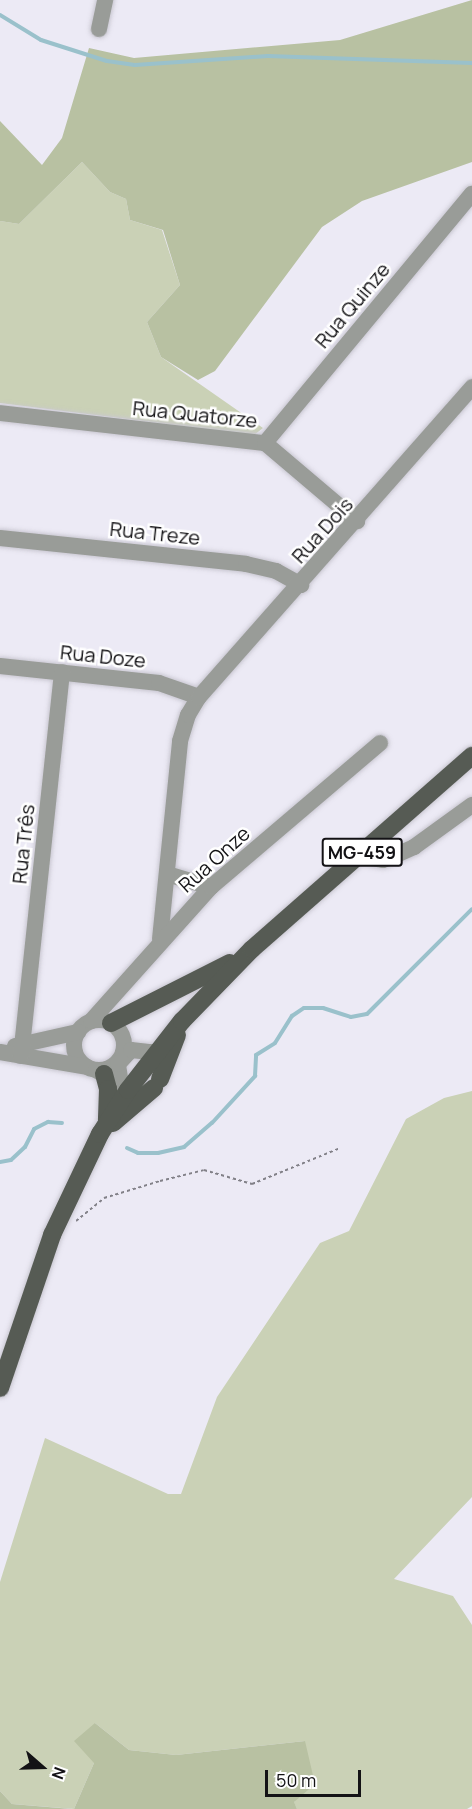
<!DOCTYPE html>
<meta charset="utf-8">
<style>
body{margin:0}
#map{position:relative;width:472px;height:1809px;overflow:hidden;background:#eceaf5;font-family:Manrope,sans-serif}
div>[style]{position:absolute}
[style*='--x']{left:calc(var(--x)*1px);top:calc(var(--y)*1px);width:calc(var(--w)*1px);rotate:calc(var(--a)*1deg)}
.green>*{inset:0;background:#cad1b6}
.forest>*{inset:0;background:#b8c1a2}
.stream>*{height:4px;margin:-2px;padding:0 2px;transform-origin:2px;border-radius:2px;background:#9ac1cb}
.path>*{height:2px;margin-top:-1px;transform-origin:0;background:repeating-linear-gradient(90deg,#828188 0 3px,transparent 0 6px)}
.roads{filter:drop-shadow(0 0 2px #c9c7d1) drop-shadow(0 0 2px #c9c7d1)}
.minor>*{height:16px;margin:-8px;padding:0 8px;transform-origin:8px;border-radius:8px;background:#999c98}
.minor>.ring{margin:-8px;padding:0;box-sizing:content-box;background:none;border:16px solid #999c98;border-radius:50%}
.major>*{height:18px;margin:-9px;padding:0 9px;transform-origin:9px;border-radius:9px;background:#565b54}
span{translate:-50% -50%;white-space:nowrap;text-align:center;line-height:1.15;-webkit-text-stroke:5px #fff;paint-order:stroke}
.shield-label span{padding:2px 4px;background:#fff;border:2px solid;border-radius:4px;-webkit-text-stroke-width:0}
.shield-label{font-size:18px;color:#131215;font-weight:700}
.street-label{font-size:20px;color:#131215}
.north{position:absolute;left:12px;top:1737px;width:60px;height:60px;-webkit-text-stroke:4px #fff;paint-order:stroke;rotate:110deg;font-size:16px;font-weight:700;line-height:24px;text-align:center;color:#131215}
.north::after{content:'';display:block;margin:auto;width:21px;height:27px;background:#131215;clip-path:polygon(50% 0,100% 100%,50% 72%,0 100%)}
.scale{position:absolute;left:265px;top:1770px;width:96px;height:27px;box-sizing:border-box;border:3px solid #131215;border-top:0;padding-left:8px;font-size:18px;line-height:21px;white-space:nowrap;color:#131215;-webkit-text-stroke:4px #fff;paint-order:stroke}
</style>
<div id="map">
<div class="green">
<div style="clip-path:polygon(82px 162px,110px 192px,126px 199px,130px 220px,162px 230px,180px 285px,147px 322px,161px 357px,263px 428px,254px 435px,0 403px,0 221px,19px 224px)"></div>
<div style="clip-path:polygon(472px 1091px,472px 1497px,394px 1579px,453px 1596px,472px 1625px,472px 1806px,467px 1809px,297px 1809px,294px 1803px,305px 1741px,176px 1755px,129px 1750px,95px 1723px,94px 1763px,74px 1809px,12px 1804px,0 1791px,0 1582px,45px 1438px,168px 1494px,181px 1494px,217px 1397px,320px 1243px,349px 1231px,406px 1119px,444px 1098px)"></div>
</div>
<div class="forest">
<div style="clip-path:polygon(472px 0,472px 162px,362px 201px,322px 227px,215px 371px,198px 380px,161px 357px,147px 322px,180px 285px,163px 230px,130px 220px,126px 199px,110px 192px,82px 162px,19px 224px,0 221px,0 121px,42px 165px,62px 138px,89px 48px,134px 58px,340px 40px)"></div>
<div style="clip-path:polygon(95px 1723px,129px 1750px,176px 1755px,305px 1741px,315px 1784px,294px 1802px,297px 1809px,74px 1809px,94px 1763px,74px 1741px)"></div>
<div style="clip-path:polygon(0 1791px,12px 1804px,72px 1809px,0 1809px)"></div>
</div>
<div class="stream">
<div style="--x:0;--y:15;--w:48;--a:31.4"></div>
<div style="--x:41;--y:40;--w:69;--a:17.7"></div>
<div style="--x:107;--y:61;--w:28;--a:8"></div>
<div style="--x:135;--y:65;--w:133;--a:-3.9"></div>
<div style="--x:268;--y:56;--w:204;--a:2"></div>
<div style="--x:127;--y:1148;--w:12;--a:24"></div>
<div style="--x:138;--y:1153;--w:20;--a:0"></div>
<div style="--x:158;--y:1153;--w:27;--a:-13"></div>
<div style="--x:184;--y:1147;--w:37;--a:-41"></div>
<div style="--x:212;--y:1123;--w:64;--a:-47.5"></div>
<div style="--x:255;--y:1076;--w:21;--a:-87"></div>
<div style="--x:256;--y:1055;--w:22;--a:-32"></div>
<div style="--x:275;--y:1043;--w:32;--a:-58"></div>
<div style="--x:292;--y:1016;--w:14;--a:-34"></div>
<div style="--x:304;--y:1008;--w:19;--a:0"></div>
<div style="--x:323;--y:1008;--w:29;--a:18"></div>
<div style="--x:351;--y:1017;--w:16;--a:-11"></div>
<div style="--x:367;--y:1014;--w:148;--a:-45"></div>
<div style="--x:0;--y:1162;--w:11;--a:-10"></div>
<div style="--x:11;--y:1160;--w:19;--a:-43"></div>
<div style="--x:25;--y:1147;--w:20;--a:-63"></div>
<div style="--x:34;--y:1129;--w:16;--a:-27"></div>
<div style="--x:48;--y:1122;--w:14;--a:4"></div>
</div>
<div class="path">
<div style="--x:76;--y:1221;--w:36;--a:-39"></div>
<div style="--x:104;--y:1198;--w:59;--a:-16.9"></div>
<div style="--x:160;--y:1181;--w:45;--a:-14"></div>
<div style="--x:204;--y:1170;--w:50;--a:16.3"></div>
<div style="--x:252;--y:1184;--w:95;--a:-22.2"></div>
</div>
<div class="roads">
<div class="minor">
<div style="--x:99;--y:29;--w:30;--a:-78"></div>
<div style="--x:0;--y:413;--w:267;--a:6.5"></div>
<div style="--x:265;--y:443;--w:121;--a:40.3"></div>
<div style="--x:265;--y:443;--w:324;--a:-50.3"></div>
<div style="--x:0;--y:538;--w:247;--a:6"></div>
<div style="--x:246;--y:564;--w:31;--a:13"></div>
<div style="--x:276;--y:571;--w:29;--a:29"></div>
<div style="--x:0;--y:666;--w:160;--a:6.1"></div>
<div style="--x:159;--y:683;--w:42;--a:19.3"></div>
<div style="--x:358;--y:856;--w:25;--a:9"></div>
<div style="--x:383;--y:860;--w:12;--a:-20"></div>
<div style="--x:394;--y:856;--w:22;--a:-24"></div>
<div style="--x:414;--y:847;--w:72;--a:-35.9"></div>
<div style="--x:167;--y:874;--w:46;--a:16.5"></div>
<div style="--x:160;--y:939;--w:199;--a:-84.2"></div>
<div style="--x:180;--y:741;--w:27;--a:-73"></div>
<div style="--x:188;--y:715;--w:21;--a:-59"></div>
<div style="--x:199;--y:697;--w:413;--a:-48.6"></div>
<div class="ring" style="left:74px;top:1020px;width:34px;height:34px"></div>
<div style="--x:91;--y:1021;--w:180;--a:-48.2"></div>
<div style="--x:211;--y:887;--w:222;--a:-40.4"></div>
<div style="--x:15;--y:1046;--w:65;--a:-12.5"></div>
<div style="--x:0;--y:1052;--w:88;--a:9.8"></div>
<div style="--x:21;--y:1056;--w:386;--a:-83.9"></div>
<div style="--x:96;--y:1070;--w:38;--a:32"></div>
<div style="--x:128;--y:1090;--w:11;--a:15"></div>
<div style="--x:121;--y:1084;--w:20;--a:-99"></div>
<div style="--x:118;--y:1064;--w:19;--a:-47"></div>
<div style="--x:131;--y:1050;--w:20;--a:6"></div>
<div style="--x:151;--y:1052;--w:19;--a:58"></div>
</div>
<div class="major">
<div style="--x:111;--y:1023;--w:133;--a:-26.8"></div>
<div style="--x:104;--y:1074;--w:16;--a:75"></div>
<div style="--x:108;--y:1089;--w:31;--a:92"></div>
<div style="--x:160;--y:1079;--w:47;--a:-68.9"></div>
<div style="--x:113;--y:1123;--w:54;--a:-40.5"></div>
<div style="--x:0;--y:1388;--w:162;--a:-71.2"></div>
<div style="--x:52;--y:1235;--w:112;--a:-64.6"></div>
<div style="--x:100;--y:1134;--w:52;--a:-57.5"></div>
<div style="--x:128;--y:1090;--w:88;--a:-52"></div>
<div style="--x:182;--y:1021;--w:100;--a:-45.8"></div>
<div style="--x:252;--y:949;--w:293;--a:-41.3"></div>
</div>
</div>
<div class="shield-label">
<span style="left:362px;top:852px">MG-459</span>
</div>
<div class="street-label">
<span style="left:352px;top:305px;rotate:-50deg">Rua Quinze</span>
<span style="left:195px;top:414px;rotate:6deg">Rua Quatorze</span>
<span style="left:322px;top:530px;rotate:-48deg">Rua Dois</span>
<span style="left:155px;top:533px;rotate:6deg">Rua Treze</span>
<span style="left:103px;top:656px;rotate:6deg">Rua Doze</span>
<span style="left:23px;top:844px;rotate:-84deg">Rua Três</span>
<span style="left:214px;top:859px;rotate:-42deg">Rua Onze</span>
</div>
<div class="north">N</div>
<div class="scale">50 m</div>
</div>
